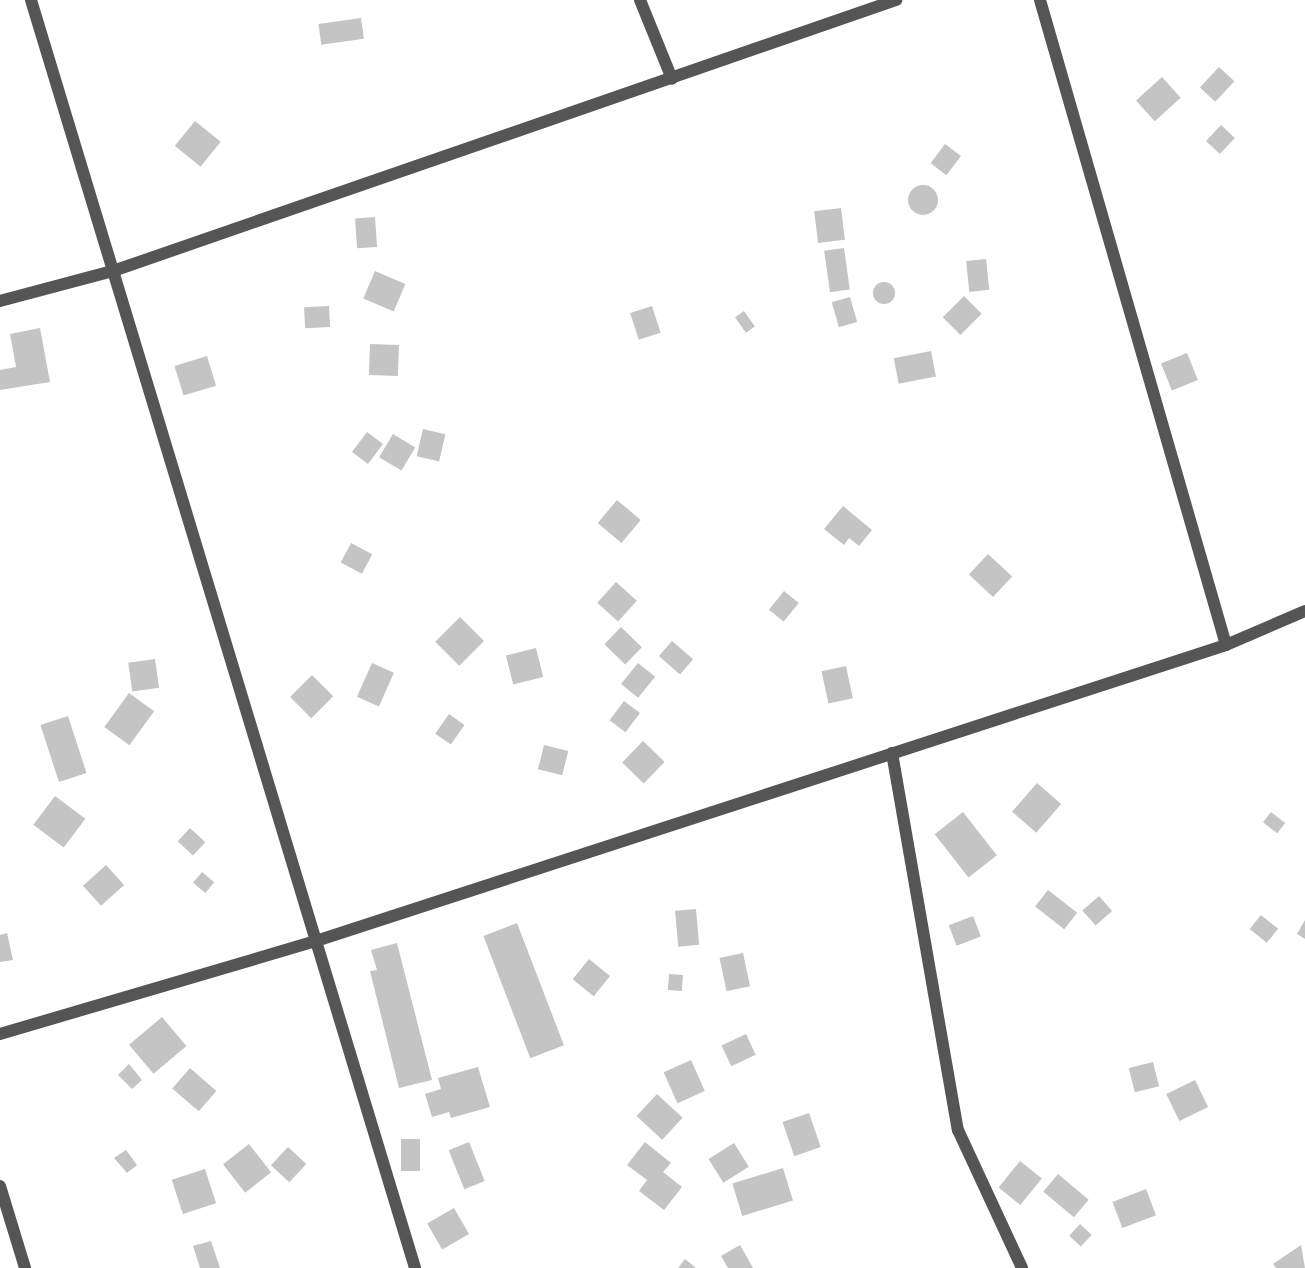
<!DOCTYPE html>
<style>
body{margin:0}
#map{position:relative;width:1305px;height:1268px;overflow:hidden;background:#fff;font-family:Mulish,sans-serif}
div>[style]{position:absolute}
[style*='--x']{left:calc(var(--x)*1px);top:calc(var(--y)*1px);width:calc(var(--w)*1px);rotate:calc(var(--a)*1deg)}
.building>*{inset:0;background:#c4c4c4;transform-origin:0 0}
.round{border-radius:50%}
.minor>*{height:12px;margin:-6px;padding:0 6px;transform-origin:6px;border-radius:6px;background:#555}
span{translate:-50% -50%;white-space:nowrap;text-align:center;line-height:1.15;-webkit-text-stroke:4.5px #fff;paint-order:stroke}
</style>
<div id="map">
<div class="building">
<div style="left:361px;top:18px;width:21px;height:43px;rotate:82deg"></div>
<div style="left:1219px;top:67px;width:21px;height:28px;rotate:43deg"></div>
<div style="left:1162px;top:77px;width:28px;height:35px;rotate:48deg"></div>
<div style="left:195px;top:121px;width:33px;height:32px;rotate:39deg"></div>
<div style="left:1221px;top:125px;width:19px;height:22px;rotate:43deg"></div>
<div style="left:945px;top:144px;width:20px;height:24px;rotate:37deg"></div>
<div class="round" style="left:908px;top:185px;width:30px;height:30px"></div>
<div style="left:841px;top:208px;width:32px;height:27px;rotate:83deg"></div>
<div style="left:375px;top:217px;width:30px;height:20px;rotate:86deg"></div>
<div style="left:844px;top:248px;width:42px;height:20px;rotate:82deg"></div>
<div style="left:986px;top:259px;width:31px;height:20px;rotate:84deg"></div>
<div style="left:375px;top:271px;width:33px;height:30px;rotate:23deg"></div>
<div class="round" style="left:873px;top:282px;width:22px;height:22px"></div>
<div style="left:964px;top:296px;width:25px;height:30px;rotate:45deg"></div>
<div style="left:850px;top:297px;width:26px;height:19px;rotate:74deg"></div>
<div style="left:329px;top:306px;width:21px;height:25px;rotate:87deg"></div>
<div style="left:652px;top:306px;width:28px;height:23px;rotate:72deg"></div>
<div style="left:744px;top:311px;width:19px;height:11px;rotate:55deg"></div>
<div style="clip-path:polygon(40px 328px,50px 382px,0 390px,0 370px,16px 367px,10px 334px)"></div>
<div style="left:370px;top:344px;width:29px;height:31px;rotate:2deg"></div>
<div style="left:931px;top:351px;width:26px;height:38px;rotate:79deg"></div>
<div style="left:1187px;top:353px;width:29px;height:28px;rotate:68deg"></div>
<div style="left:207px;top:356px;width:31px;height:34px;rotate:73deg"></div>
<div style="left:423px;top:429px;width:23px;height:28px;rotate:13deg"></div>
<div style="left:367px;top:432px;width:20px;height:25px;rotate:37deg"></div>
<div style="left:393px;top:434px;width:26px;height:27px;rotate:31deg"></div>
<div style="left:617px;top:500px;width:31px;height:30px;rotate:40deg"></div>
<div style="clip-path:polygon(843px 506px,872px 530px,859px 546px,849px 538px,844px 545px,824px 529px)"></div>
<div style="left:351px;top:543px;width:24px;height:22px;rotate:28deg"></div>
<div style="left:988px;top:554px;width:33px;height:28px;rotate:43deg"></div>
<div style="left:616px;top:582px;width:28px;height:28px;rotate:42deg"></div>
<div style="left:784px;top:591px;width:19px;height:24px;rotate:39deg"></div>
<div style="left:460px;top:617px;width:34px;height:35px;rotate:45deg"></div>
<div style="left:621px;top:627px;width:29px;height:24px;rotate:44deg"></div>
<div style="left:672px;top:641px;width:28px;height:20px;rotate:41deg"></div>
<div style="left:536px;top:648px;width:30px;height:31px;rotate:76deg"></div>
<div style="left:155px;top:659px;width:29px;height:27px;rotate:82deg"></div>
<div style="left:372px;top:663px;width:24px;height:37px;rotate:24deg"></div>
<div style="left:638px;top:663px;width:22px;height:27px;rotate:39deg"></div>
<div style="left:846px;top:666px;width:33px;height:25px;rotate:78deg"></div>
<div style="left:312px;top:675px;width:30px;height:31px;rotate:45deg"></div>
<div style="left:129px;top:693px;width:31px;height:42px;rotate:36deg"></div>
<div style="left:624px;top:701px;width:20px;height:24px;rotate:37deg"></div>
<div style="left:449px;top:714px;width:19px;height:24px;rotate:35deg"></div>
<div style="left:68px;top:716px;width:60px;height:29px;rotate:72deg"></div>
<div style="left:643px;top:741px;width:30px;height:30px;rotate:44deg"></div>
<div style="left:544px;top:745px;width:25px;height:25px;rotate:14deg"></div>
<div style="left:1037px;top:783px;width:32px;height:38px;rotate:41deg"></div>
<div style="left:55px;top:796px;width:38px;height:36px;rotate:37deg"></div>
<div style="left:963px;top:812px;width:55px;height:36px;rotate:52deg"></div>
<div style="left:1271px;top:812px;width:18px;height:13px;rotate:38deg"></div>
<div style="left:190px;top:828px;width:21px;height:18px;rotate:43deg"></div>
<div style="left:106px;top:865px;width:27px;height:31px;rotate:48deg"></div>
<div style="left:202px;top:872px;width:16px;height:14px;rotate:40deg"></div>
<div style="left:1048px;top:890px;width:37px;height:21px;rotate:38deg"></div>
<div style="left:1099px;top:896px;width:20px;height:22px;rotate:49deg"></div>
<div style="left:696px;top:909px;width:36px;height:21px;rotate:85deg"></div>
<div style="left:1261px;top:915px;width:22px;height:18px;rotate:39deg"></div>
<div style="left:973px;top:916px;width:22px;height:26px;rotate:69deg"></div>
<div style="clip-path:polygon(1305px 920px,1305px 939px,1297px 934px)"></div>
<div style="left:517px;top:923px;width:131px;height:36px;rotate:69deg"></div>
<div style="clip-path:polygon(7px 933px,13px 960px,0 962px,0 935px)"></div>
<div style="clip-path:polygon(397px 943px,432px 1080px,399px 1088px,370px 971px,377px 970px,371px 950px)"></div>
<div style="left:743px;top:953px;width:34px;height:24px;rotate:78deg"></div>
<div style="left:589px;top:959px;width:27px;height:26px;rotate:39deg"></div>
<div style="left:669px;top:974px;width:14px;height:16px;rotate:4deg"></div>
<div style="left:162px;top:1017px;width:38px;height:43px;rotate:50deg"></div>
<div style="left:746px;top:1034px;width:23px;height:27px;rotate:65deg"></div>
<div style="left:691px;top:1060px;width:34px;height:30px;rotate:66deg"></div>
<div style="left:1153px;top:1062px;width:25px;height:25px;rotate:76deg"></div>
<div style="clip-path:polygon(129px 1064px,142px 1080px,132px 1089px,118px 1075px)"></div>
<div style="clip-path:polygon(478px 1067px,490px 1107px,451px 1118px,449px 1112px,432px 1117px,425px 1094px,441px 1089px,438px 1078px)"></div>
<div style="left:190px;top:1068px;width:35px;height:27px;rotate:41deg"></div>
<div style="left:1195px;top:1080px;width:30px;height:32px;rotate:64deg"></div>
<div style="left:657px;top:1094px;width:35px;height:30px;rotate:43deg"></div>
<div style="left:809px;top:1113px;width:36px;height:28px;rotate:71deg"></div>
<div style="left:401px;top:1139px;width:19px;height:32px"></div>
<div style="left:469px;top:1142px;width:42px;height:22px;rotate:68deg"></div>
<div style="clip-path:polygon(645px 1142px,671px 1163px,663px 1172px,682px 1187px,664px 1210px,639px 1191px,647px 1180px,627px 1165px)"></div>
<div style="left:734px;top:1143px;width:28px;height:30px;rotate:58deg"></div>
<div style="left:249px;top:1144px;width:36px;height:33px;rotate:52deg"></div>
<div style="left:288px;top:1147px;width:25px;height:25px;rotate:43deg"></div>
<div style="clip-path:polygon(126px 1150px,137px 1165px,127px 1173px,114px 1158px)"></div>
<div style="left:1020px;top:1161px;width:28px;height:34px;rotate:39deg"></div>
<div style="left:783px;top:1168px;width:34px;height:53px;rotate:73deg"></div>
<div style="left:205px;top:1169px;width:36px;height:35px;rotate:72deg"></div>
<div style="left:1058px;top:1174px;width:40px;height:23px;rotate:40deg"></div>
<div style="left:1146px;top:1189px;width:28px;height:36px;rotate:69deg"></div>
<div style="left:454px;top:1208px;width:30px;height:31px;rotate:60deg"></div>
<div style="left:1080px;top:1224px;width:16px;height:16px;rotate:43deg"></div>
<div style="clip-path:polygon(211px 1241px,220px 1268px,200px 1268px,193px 1246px)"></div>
<div style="clip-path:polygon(740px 1245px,753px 1268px,728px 1268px,721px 1256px)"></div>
<div style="clip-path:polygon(1301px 1245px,1305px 1268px,1276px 1268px,1273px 1264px)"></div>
<div style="clip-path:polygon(685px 1259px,696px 1268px,678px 1268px)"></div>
</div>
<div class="minor">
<div style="--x:31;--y:0;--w:1325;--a:73.15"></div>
<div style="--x:640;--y:0;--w:85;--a:67.9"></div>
<div style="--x:1040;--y:0;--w:671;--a:73.91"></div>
<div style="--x:0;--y:301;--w:117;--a:-14.9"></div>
<div style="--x:113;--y:271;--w:829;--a:-19.09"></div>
<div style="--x:892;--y:753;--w:383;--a:80.1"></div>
<div style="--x:958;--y:1130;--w:152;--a:65.1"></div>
<div style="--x:0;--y:1034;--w:329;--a:-16.4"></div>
<div style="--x:316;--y:941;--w:957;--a:-18.02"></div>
<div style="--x:1226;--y:645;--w:86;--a:-23.3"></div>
<div style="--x:0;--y:1186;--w:86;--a:73"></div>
</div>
</div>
